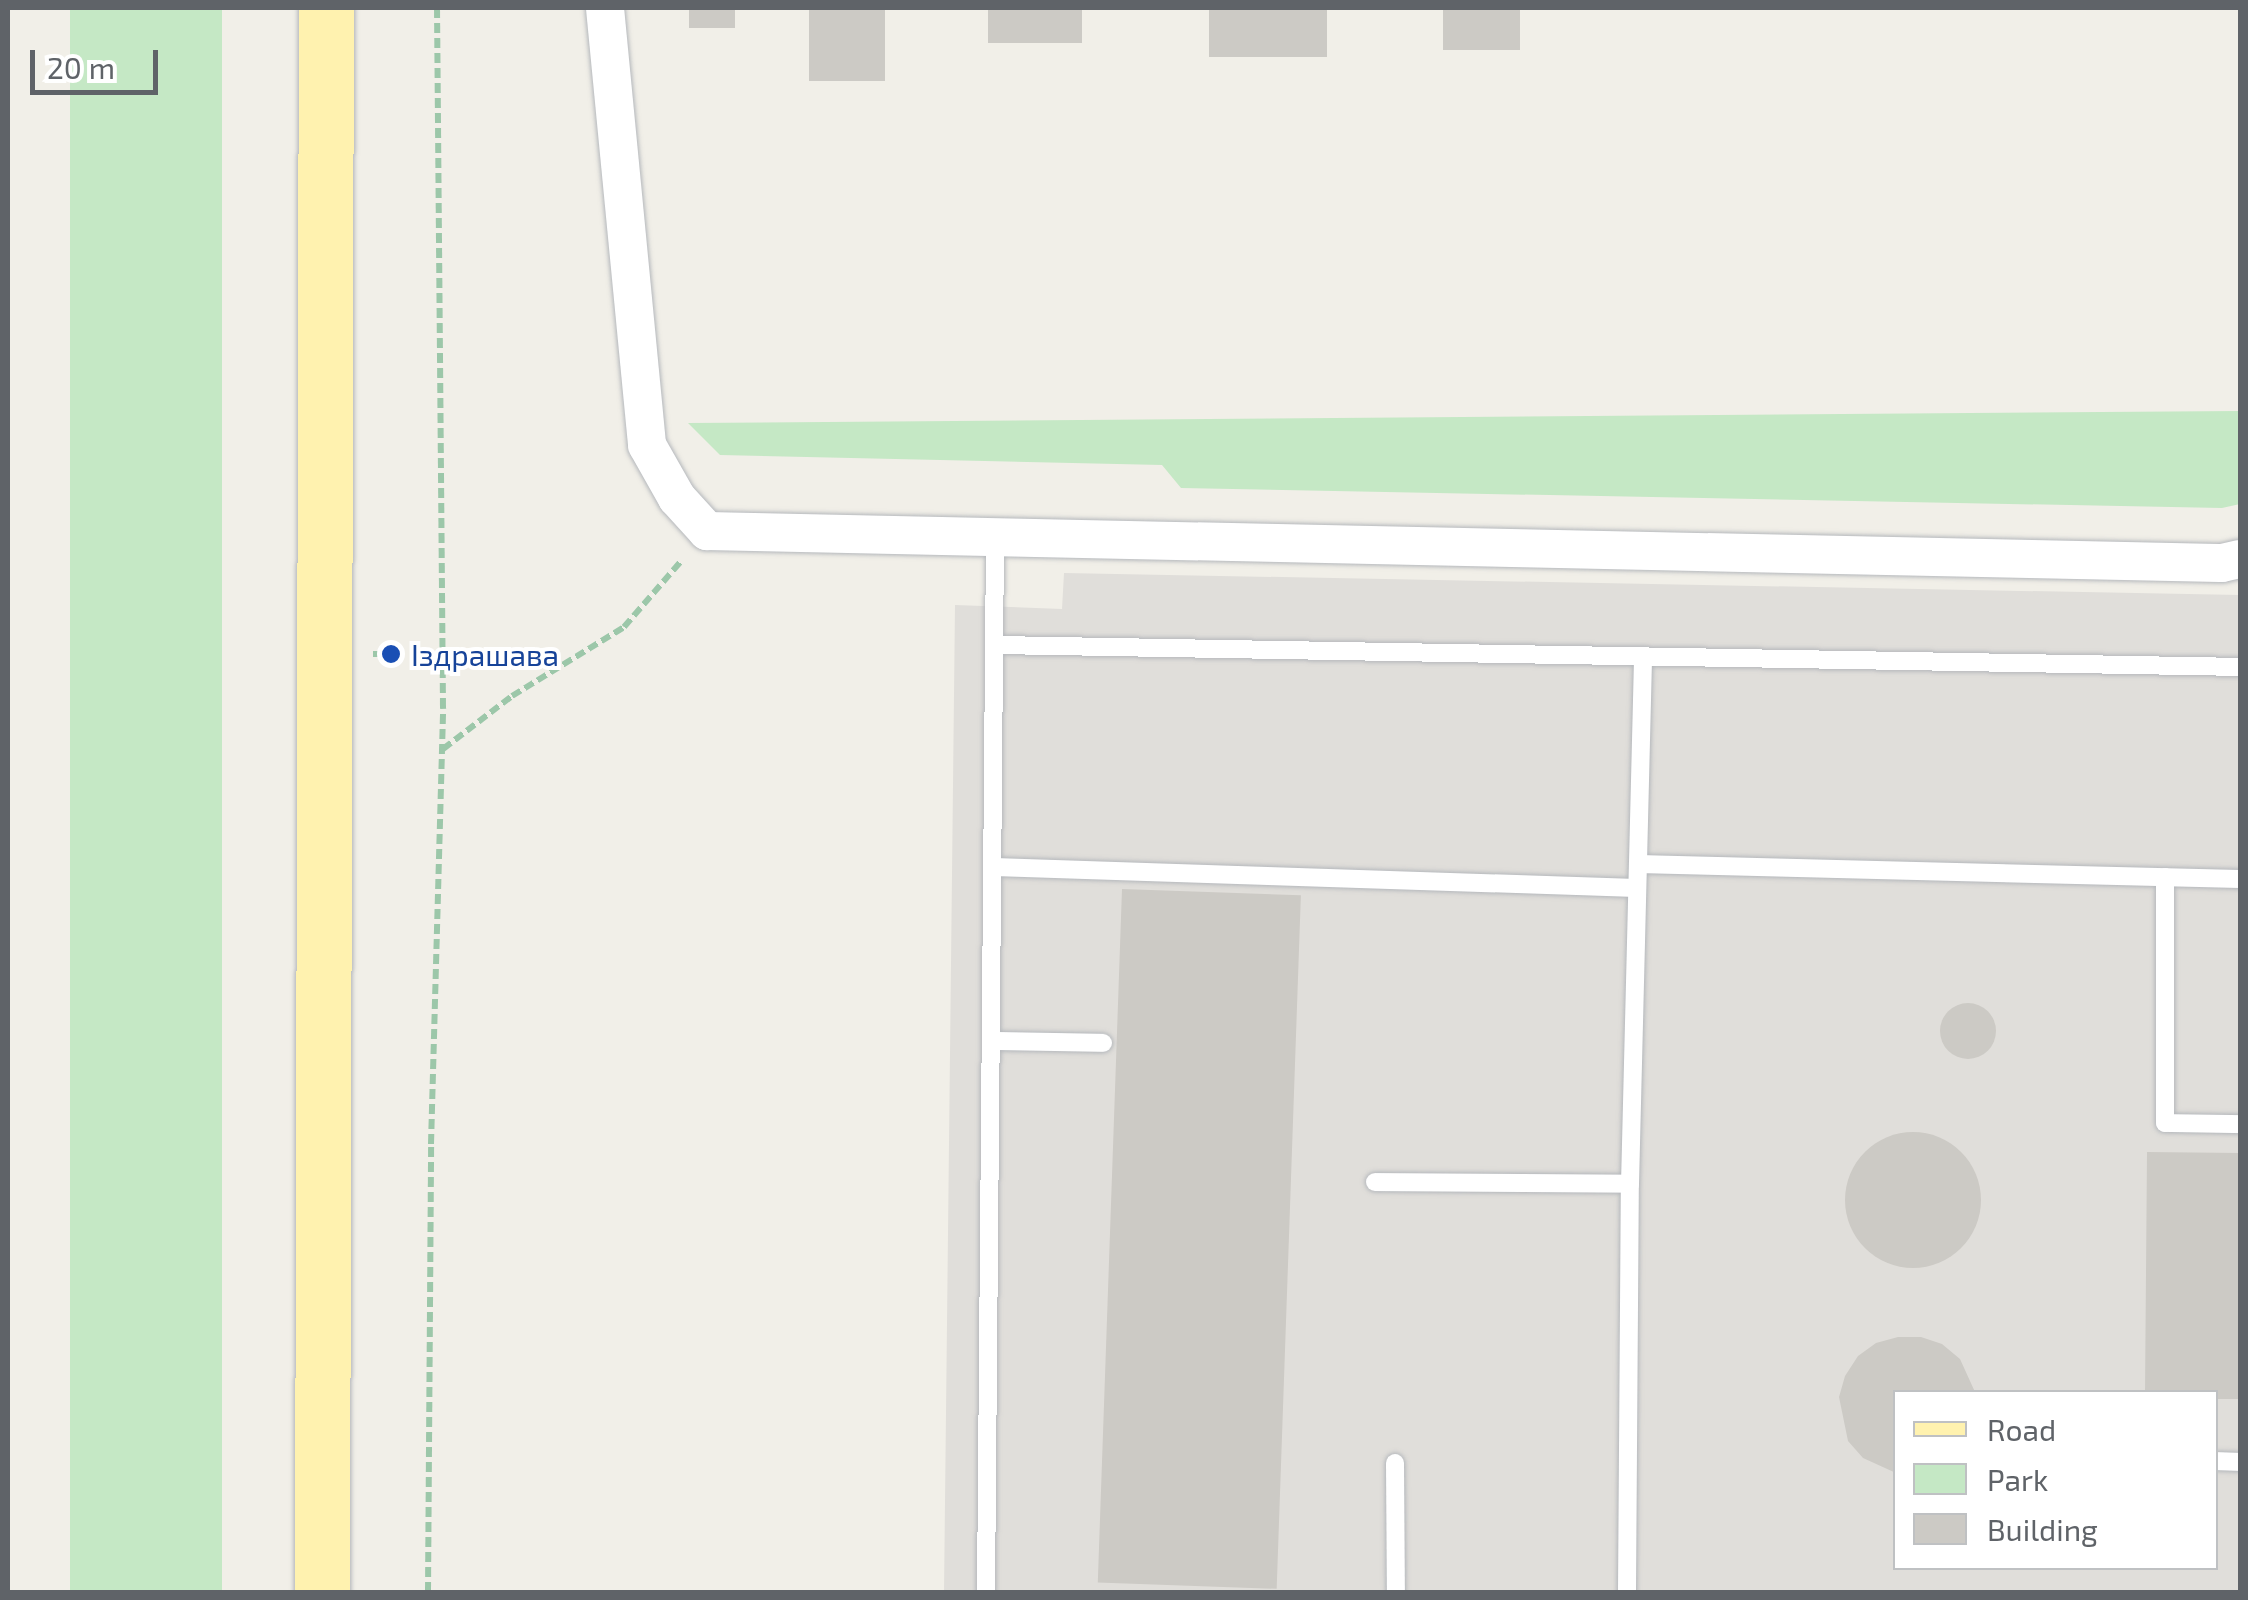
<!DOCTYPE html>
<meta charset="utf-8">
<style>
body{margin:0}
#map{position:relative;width:2248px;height:1600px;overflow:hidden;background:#f1efe8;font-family:"Exo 2",sans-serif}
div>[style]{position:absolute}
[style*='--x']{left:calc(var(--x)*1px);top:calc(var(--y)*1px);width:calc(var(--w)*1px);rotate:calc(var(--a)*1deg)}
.industrial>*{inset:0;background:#e0deda}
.green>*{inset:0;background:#c5e8c5;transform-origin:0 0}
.building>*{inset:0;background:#cccac5;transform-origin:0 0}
.round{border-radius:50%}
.path>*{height:6px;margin-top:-3px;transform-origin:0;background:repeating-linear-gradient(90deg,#9cc7a9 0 10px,transparent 0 15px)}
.roads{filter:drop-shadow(0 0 2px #b5b8bc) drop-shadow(0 0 2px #b5b8bc)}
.lane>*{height:18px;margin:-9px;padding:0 9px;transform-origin:9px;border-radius:9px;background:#fff}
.street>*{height:38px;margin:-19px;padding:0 19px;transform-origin:19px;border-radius:19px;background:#fff}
.primary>*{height:55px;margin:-27.5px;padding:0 27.5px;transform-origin:27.5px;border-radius:27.5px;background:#fff2af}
.dots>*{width:28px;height:28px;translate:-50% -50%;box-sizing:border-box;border:5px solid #fff;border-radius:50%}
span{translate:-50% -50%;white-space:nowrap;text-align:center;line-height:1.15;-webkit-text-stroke:8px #fff;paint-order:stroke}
.transit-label{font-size:30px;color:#164399}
.left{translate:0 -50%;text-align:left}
.frame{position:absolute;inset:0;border:10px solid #5f6368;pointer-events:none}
.legend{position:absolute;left:1893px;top:1390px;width:325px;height:180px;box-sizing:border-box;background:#fff;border:2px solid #bfc1c3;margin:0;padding:12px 18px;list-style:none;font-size:30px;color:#5f6368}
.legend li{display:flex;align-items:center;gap:20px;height:50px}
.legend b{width:50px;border:2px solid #bfc1c3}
.scale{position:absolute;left:30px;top:50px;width:128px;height:45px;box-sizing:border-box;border:5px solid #5f6368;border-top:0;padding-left:12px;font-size:30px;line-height:35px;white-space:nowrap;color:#5f6368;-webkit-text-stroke:8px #fff;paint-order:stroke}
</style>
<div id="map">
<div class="industrial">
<div style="clip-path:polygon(evenodd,1064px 573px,2240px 595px,2240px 1592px,944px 1592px,955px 605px,1062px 609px,1064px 573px,1896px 1392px,2216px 1392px,2216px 1568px,1896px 1568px,1896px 1392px)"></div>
</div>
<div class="green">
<div style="left:70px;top:8px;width:152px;height:1584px"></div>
<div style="clip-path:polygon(2240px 411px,2240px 504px,2222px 508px,1181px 488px,1162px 465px,720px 455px,688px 423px)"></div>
</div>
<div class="building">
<div style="left:689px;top:8px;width:46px;height:20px"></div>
<div style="left:809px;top:8px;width:76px;height:73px"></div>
<div style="left:988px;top:8px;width:94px;height:35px"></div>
<div style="left:1209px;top:8px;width:118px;height:49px"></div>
<div style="left:1443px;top:8px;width:77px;height:42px"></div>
<div style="left:1122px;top:889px;width:179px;height:694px;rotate:2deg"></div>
<div class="round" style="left:1940px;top:1003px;width:56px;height:56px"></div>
<div class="round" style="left:1845px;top:1132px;width:136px;height:136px"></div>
<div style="clip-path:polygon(2147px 1152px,2240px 1153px,2240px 1399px,2216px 1399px,2216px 1392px,2145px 1392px)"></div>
<div style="clip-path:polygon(1898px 1337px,1921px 1337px,1942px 1344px,1960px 1359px,1975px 1392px,1896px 1392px,1896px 1473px,1863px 1458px,1848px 1441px,1839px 1397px,1845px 1376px,1858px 1356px,1876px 1343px)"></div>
</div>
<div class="path">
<div style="--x:373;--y:654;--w:18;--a:0"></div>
<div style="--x:443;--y:749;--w:87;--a:-37.5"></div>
<div style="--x:512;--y:696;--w:132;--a:-31.6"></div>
<div style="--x:624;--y:627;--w:89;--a:-49.1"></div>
<div style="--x:428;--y:1592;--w:448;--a:-89.6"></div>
<div style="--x:431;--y:1144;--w:436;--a:-88.4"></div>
<div style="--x:443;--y:708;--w:700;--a:-90.49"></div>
</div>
<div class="roads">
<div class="lane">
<div style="--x:996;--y:645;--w:1244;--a:1.01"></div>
<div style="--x:1638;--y:864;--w:602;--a:1.43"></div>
<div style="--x:994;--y:867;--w:643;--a:1.87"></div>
<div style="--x:2165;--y:877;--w:246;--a:90"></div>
<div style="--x:2165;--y:1123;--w:75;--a:0.8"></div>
<div style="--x:992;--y:1041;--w:111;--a:1"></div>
<div style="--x:1375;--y:1182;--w:255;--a:0.4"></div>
<div style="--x:2216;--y:1461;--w:24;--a:2"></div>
<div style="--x:1395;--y:1463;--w:129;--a:89.6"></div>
<div style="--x:986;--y:1592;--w:1058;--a:-89.51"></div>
<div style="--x:1627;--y:1592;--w:408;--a:-89.6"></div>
<div style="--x:1630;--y:1184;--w:526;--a:-88.58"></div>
</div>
<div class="street">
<div style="--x:605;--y:8;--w:439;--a:84.5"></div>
<div style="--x:647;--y:445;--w:61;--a:60.5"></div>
<div style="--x:677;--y:498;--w:45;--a:47.7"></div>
<div style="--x:707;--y:531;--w:1515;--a:1.21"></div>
<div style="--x:2222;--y:563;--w:18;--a:-13"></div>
</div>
<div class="primary">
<div style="--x:322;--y:1592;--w:1584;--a:-89.86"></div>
</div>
</div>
<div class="dots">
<div style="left:391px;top:654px;background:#1a4fb4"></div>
</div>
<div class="transit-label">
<span class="left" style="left:411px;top:654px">Іздрашава</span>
</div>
<div class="frame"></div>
<ul class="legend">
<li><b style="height:12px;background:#fff2af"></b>Road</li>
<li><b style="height:28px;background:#c5e8c5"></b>Park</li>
<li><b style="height:28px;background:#cccac5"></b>Building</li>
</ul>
<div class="scale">20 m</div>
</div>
